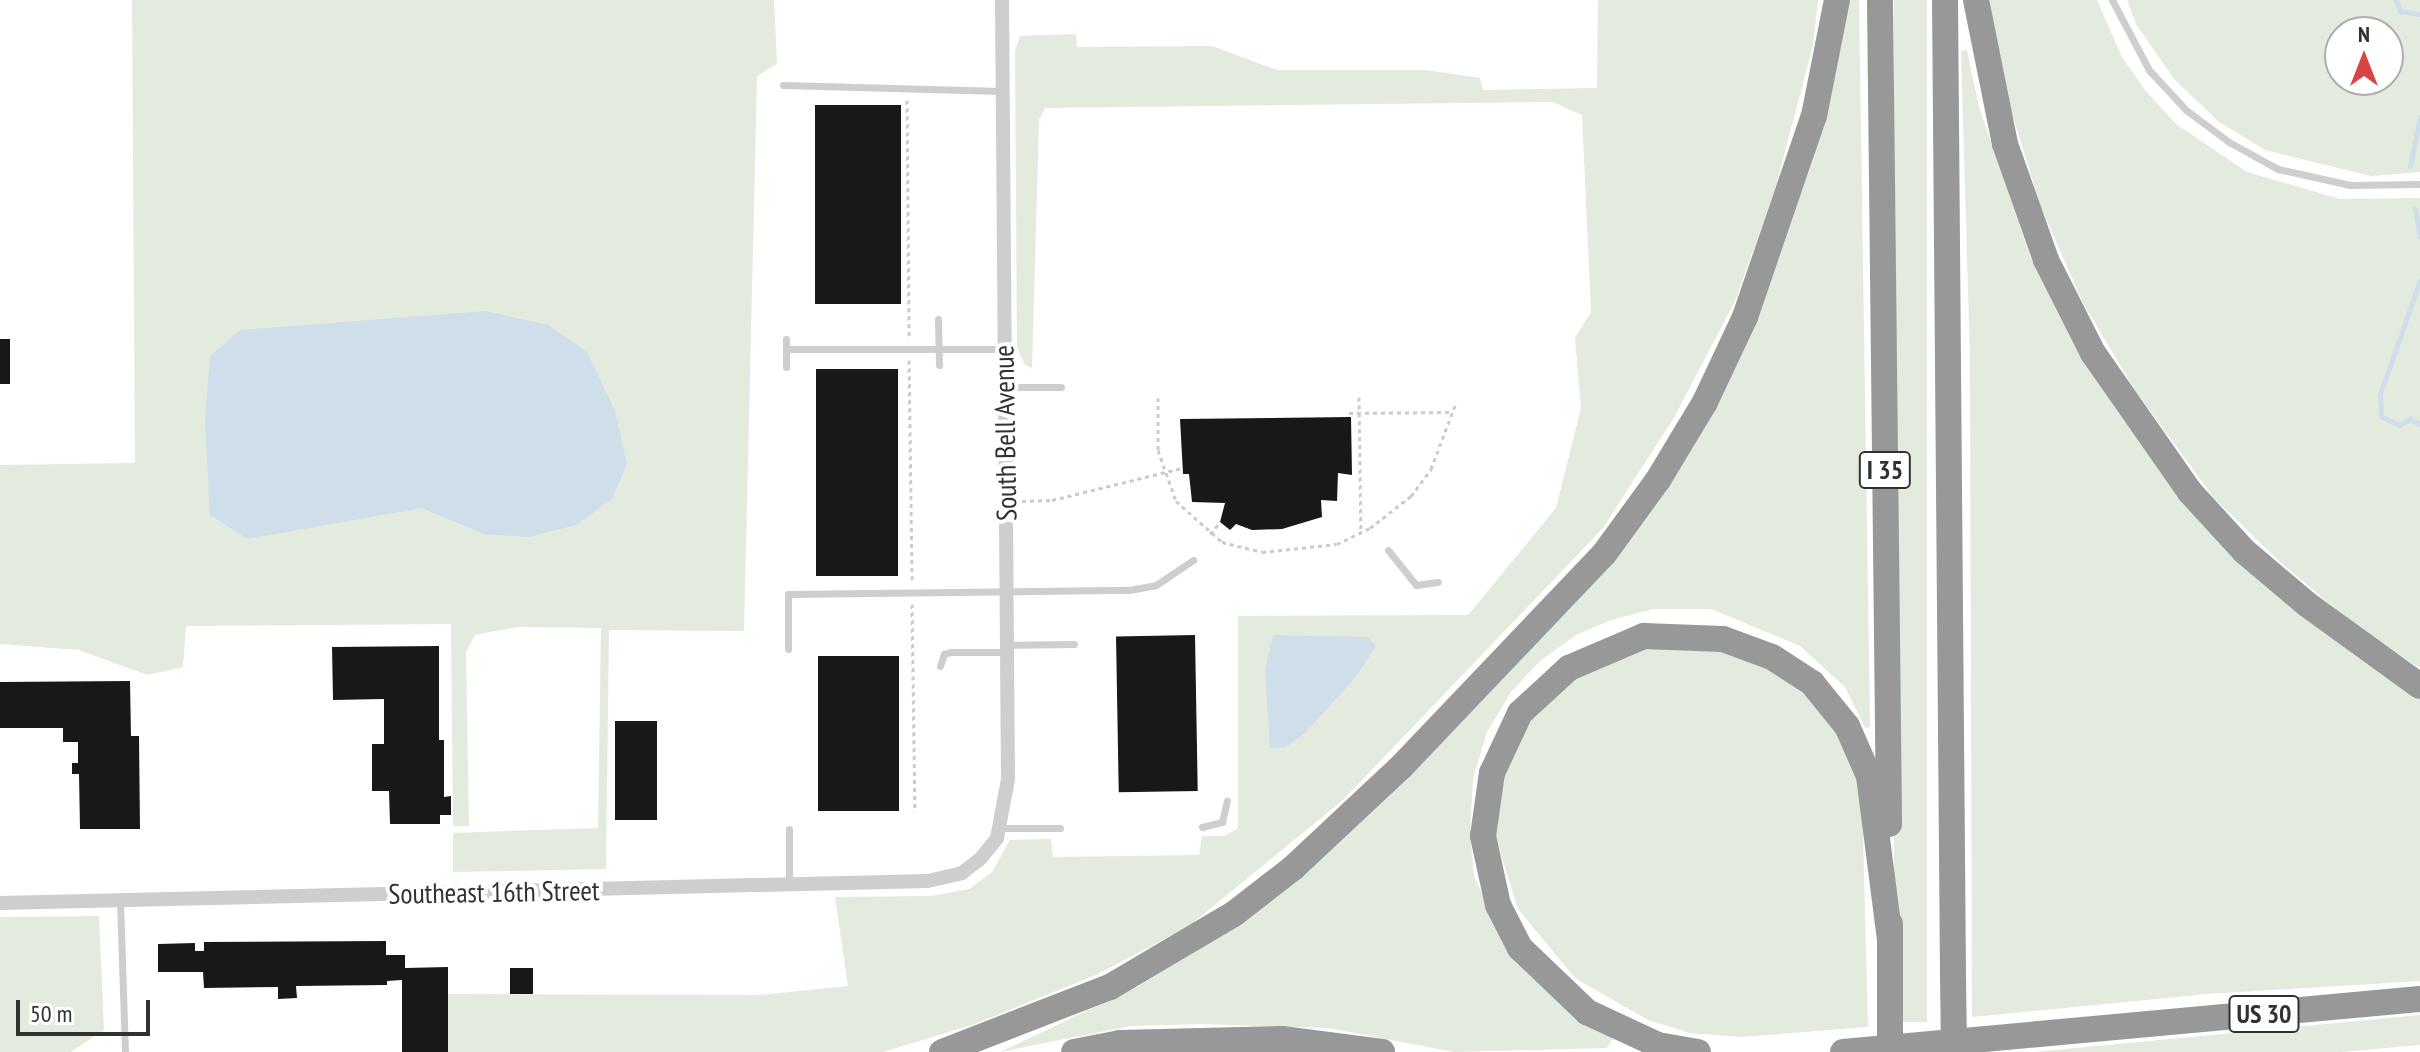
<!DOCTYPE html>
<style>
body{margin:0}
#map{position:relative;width:2420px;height:1052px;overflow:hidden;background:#fff;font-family:"PT Sans Narrow",sans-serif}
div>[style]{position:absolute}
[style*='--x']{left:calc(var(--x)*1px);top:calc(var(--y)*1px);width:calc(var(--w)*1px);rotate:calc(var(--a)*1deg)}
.green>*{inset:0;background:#e3eade;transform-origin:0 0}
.water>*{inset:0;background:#cfdeea}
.stream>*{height:5px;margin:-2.5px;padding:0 2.5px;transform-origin:2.5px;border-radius:2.5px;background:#cfdeea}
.building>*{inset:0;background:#181818;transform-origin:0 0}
.path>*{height:3px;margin-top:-1.5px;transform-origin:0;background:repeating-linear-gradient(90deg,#cbcbcb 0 4px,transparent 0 8px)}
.lane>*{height:7px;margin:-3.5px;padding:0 3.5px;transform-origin:3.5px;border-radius:3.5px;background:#cecece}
.street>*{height:14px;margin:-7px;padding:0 7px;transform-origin:7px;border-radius:7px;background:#cecece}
.highway>*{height:26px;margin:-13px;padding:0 13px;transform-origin:13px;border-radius:13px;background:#989898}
.highway-bridge>*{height:26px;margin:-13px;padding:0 13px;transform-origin:13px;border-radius:13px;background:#989898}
span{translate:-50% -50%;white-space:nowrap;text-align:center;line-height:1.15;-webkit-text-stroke:8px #fff;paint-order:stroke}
.shield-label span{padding:2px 6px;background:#fff;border:2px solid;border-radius:6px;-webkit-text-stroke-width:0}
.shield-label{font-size:26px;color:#313131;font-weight:700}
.street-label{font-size:28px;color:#313131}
.north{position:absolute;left:2324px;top:16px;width:80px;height:80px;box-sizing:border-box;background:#fff;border:2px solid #adadad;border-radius:50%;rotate:0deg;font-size:22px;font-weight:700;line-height:32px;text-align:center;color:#313131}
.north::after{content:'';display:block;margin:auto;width:28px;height:36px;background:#d64545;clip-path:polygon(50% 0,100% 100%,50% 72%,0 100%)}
.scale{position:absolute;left:16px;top:1000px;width:134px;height:36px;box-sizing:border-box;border:4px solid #313131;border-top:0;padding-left:10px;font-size:24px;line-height:28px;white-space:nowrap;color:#313131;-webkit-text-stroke:6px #fff;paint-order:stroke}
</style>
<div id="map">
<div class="green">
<div style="clip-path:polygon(132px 0,774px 0,777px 64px,757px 76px,744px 631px,609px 630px,606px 869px,453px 872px,453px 833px,598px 828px,601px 628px,517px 627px,475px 635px,466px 652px,469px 826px,453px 826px,451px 624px,186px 626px,183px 667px,147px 675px,79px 650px,0 644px,0 465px,135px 463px)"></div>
<div style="clip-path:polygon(1598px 0,1818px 0,1813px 46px,1775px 189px,1735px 301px,1675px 416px,1603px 528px,1343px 800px,1189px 926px,1096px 975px,972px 1025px,883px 1052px,448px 1052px,448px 994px,760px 995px,848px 986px,835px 897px,931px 896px,969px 889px,992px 872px,1010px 840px,1051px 839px,1053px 857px,1199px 855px,1202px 836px,1225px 836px,1238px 828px,1238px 616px,1468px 615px,1556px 508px,1581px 408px,1575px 338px,1591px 312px,1582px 115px,1553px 102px,1045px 108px,1039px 120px,1032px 368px,1025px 365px,1017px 348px,1015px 51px,1020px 36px,1076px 34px,1077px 47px,1212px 46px,1277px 70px,1426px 70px,1480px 78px,1483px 90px,1597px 88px)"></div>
<div style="clip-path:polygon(1849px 0,1859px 0,1870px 727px,1865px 728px,1845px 687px,1800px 646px,1711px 609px,1653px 609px,1611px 620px,1576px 635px,1540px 661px,1511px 692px,1487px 732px,1473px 778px,1470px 833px,1474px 876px,1493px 917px,1614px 1036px,1607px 1048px,1454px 1052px,1328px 1028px,1200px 1024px,1131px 1026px,1000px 1052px,1135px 988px,1221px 936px,1514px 664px,1730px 373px,1779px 258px,1813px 160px)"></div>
<div style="left:1894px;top:0;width:33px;height:1022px"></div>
<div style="clip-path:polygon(1988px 0,2097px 0,2122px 57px,2145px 90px,2176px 124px,2247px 172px,2340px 199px,2420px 198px,2420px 668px,2357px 627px,2280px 562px,2214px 498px,2135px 390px,2083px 303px,2041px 207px,2002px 81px)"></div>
<div style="clip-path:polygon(evenodd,2127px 0,2420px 0,2420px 172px,2371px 176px,2265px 150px,2219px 122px,2174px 79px,2136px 24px,2127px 0,2340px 32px,2388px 32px,2388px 80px,2340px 80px,2340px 32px)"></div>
<div style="clip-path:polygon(1967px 50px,1979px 107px,2030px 256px,2071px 338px,2116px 409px,2177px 493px,2269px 586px,2336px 641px,2420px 697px,2420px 981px,2207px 994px,1972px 1017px,1970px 357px,1961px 51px)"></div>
<div style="clip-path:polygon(1636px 639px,1740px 645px,1824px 707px,1856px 767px,1862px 798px,1868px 1027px,1741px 1037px,1690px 1033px,1648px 1020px,1575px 978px,1518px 909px,1493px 829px,1508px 748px,1553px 683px)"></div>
<div style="clip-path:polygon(99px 916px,104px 1030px,71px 1052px,0 1052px,0 917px)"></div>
<div style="clip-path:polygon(2420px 1015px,2420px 1045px,2341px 1052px,2034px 1052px)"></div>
</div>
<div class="water">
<div style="clip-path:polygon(485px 311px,548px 325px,587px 352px,615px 411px,627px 464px,612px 499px,576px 525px,529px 537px,484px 534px,422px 508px,247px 539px,210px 515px,205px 419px,210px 356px,240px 330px)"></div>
<div style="clip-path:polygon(1273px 635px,1368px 637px,1376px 646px,1355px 678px,1306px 732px,1286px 747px,1270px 748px,1265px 670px)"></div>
</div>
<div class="stream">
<div style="--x:2396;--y:0;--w:12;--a:70"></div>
<div style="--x:2400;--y:11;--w:20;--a:9"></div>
<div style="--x:2410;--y:166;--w:50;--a:-78.5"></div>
<div style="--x:2415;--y:209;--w:28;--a:80"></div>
<div style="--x:2420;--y:280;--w:121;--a:109.3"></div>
<div style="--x:2380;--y:394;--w:22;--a:87"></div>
<div style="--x:2381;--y:416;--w:20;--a:27"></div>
<div style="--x:2399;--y:425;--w:13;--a:-29"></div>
<div style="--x:2410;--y:419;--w:11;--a:27"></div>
</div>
<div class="building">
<div style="left:901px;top:105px;width:199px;height:86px;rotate:90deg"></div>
<div style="left:0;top:339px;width:10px;height:45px"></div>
<div style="left:898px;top:369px;width:207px;height:82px;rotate:90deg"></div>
<div style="clip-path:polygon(1351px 417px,1352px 475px,1338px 473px,1337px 501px,1321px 500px,1322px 517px,1282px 529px,1252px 530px,1236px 524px,1230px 530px,1220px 522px,1225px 503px,1192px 502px,1189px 474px,1183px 474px,1180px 419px)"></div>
<div style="left:1195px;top:635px;width:156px;height:79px;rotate:89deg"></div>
<div style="clip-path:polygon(439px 646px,439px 740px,444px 740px,444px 797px,451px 796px,451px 815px,440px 815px,440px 824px,390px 824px,389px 791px,372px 791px,372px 744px,384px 744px,384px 699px,333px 700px,332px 647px)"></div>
<div style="left:899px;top:656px;width:155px;height:81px;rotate:90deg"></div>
<div style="clip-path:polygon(130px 681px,131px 736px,139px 736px,140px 829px,80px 829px,79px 774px,72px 774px,72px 763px,78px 763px,78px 742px,63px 742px,63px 728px,0 728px,0 682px)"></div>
<div style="left:615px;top:721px;width:42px;height:99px"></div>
<div style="clip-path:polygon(386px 941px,386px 955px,405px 955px,405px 968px,448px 967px,448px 1052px,402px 1052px,402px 980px,387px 981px,387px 985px,296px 986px,297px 998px,278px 999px,278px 987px,204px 988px,203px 972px,158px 972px,158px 944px,195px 943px,195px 951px,204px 951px,204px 942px)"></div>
<div style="left:533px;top:968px;width:26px;height:23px;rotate:90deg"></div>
</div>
<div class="path">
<div style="--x:907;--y:100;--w:237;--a:89.5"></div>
<div style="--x:909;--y:360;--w:221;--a:89.2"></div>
<div style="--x:1359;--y:397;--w:136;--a:89.2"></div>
<div style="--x:1158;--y:398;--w:52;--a:90"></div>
<div style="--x:1158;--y:450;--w:54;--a:70.6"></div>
<div style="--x:1176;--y:501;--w:62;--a:41.7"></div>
<div style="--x:1222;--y:542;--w:41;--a:14"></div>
<div style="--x:1262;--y:552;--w:75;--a:-6.1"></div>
<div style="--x:1337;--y:544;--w:37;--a:-26"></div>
<div style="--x:1370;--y:528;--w:52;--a:-38"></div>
<div style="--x:1411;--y:496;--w:34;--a:-53"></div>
<div style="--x:1431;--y:469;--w:71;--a:-69.3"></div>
<div style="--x:1349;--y:413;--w:104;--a:-0.6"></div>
<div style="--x:1022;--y:501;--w:30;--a:-2"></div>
<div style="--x:1052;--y:500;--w:134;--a:-13.8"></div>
<div style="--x:1210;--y:534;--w:16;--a:-50"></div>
<div style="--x:912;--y:604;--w:208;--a:89.2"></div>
</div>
<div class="lane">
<div style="--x:2112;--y:0;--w:79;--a:62.1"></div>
<div style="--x:2149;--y:70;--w:54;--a:47.2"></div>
<div style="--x:2186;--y:110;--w:54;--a:36.7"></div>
<div style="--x:2229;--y:142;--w:56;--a:28.9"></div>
<div style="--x:2278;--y:169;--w:74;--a:12.5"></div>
<div style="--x:2350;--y:185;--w:70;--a:-0.8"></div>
<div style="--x:783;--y:85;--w:219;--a:1.6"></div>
<div style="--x:938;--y:319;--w:46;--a:88.8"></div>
<div style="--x:786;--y:339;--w:28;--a:90"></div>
<div style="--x:786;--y:349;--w:218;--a:0"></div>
<div style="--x:1005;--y:387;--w:56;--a:0"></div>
<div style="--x:1388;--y:550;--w:45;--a:51.3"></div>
<div style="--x:1416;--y:585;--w:22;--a:-8"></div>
<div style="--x:1007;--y:645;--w:67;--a:-0.9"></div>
<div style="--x:788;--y:649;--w:55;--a:-90"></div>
<div style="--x:788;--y:594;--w:341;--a:-0.7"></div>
<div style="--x:1129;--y:590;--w:27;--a:-10"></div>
<div style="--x:1156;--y:585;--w:45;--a:-34"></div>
<div style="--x:940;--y:666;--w:13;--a:-72"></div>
<div style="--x:944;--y:654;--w:7;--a:-16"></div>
<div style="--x:951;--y:652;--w:56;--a:0"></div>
<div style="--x:1202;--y:827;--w:21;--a:-14"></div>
<div style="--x:1222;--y:822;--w:22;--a:-77"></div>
<div style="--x:1001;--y:828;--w:59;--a:0"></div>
<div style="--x:789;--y:885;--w:56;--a:-90"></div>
<div style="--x:120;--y:901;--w:151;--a:88.1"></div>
</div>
<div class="street">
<div style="--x:0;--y:903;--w:928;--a:-1.36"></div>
<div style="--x:928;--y:881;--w:35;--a:-13"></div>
<div style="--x:962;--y:873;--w:24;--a:-38"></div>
<div style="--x:981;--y:858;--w:26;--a:-51"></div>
<div style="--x:997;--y:838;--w:60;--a:-79.4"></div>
<div style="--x:1008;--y:779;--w:779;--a:-90.44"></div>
</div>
<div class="highway">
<div style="--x:1880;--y:0;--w:824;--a:89.37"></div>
<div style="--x:1945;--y:0;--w:976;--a:89.53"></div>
<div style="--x:1976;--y:0;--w:147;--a:78.6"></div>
<div style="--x:2005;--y:144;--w:123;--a:70.5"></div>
<div style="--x:2046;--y:260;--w:104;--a:63.2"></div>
<div style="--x:2093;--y:353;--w:169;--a:55.1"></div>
<div style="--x:2190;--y:492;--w:80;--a:47.5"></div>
<div style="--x:2244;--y:551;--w:84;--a:40.2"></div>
<div style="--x:2308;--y:605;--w:138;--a:35.9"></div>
<div style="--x:1890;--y:924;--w:59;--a:90"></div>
<div style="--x:942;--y:1052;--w:180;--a:-21.2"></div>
<div style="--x:1110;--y:987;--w:145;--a:-30.6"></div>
<div style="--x:1235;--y:913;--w:73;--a:-37.8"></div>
<div style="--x:1293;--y:868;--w:148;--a:-43.1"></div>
<div style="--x:1401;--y:767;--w:294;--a:-46.4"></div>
<div style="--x:1604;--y:554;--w:92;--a:-53.9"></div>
<div style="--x:1658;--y:480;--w:91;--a:-58.9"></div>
<div style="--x:1705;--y:402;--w:94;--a:-64.8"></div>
<div style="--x:1745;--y:317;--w:213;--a:-71.1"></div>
<div style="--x:1814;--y:116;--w:118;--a:-78.8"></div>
<div style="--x:1074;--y:1052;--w:47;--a:-11.1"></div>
<div style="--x:1120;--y:1043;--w:162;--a:-1.4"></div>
<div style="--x:1282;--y:1039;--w:101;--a:7.4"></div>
<div style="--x:1698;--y:1052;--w:41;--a:-170.1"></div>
<div style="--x:1658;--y:1045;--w:78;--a:-155.1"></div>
<div style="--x:1587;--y:1012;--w:93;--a:-136.3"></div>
<div style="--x:1520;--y:948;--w:48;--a:-117.1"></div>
<div style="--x:1498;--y:905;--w:71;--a:-102.3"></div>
<div style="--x:1483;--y:836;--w:64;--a:-81.9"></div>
<div style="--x:1492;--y:773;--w:66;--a:-65"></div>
<div style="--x:1520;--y:713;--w:67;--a:-42.6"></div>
<div style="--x:1569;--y:668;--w:82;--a:-23.1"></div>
<div style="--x:1644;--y:636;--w:79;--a:2.2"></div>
<div style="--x:1723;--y:639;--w:52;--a:20.2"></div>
<div style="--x:1772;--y:657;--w:48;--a:33"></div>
<div style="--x:1812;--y:683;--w:55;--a:50.9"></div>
<div style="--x:1847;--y:726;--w:55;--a:66.3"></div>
<div style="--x:1869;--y:776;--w:165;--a:82.7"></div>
<div style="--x:1843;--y:1052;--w:579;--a:-5.25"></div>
</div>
<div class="highway-bridge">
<div style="--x:1953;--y:976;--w:76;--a:89.2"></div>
<div style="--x:1890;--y:1052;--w:69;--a:-90"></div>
</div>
<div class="shield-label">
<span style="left:1885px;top:470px">I 35</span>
<span style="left:2264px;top:1014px">US 30</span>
</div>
<div class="street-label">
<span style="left:1005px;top:433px;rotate:-91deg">South Bell Avenue</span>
<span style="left:494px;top:892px;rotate:-1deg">Southeast 16th Street</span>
</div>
<div class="north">N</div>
<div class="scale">50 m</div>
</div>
